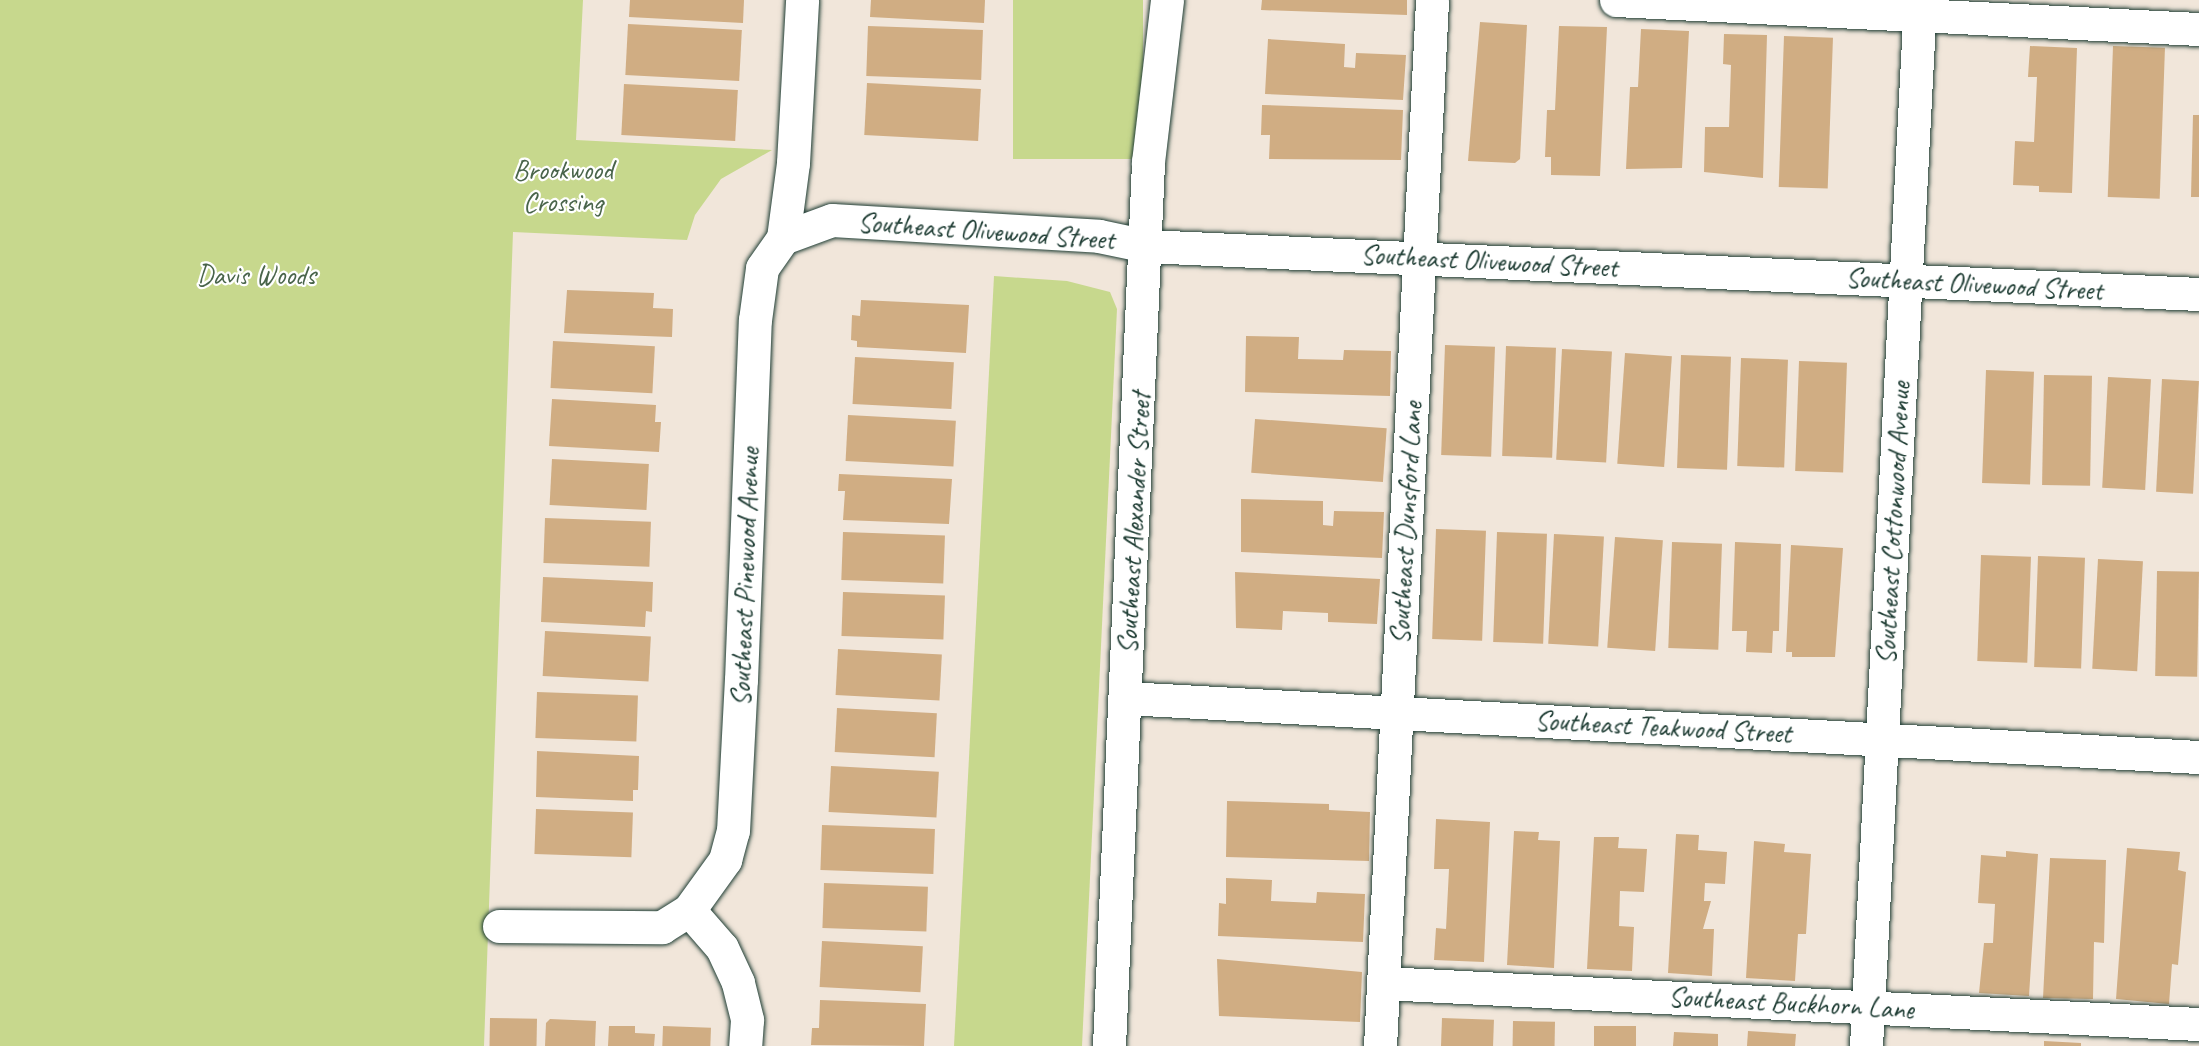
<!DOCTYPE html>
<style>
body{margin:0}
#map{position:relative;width:2199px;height:1046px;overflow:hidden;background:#f1e6da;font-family:Caveat,sans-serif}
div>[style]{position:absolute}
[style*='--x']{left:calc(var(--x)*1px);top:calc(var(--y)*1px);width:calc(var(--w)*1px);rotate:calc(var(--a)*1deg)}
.green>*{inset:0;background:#c7d88d;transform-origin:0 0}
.building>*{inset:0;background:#d0ad83;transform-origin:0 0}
.roads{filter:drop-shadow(0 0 2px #1f3d34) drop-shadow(0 0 2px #1f3d34)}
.minor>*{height:33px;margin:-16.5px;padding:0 16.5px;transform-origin:16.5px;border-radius:16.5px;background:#fff}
span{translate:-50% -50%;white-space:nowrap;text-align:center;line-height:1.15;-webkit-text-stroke:4.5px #fff;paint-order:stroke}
.park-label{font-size:28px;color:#49644a}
.street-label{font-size:28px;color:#1f3d34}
</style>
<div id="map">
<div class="green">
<div style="clip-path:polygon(0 0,583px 0,576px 140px,772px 150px,721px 179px,695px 215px,687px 240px,513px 232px,484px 1046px,0 1046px)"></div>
<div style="left:1013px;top:0;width:130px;height:159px"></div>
<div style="clip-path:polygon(994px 276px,1067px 281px,1110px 292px,1117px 309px,1082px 1046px,954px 1046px)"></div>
</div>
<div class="building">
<div style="clip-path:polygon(630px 0,744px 0,743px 23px,629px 17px)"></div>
<div style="clip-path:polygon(871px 0,985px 0,984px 23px,870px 17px)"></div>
<div style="clip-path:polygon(1262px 0,1407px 0,1407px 15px,1261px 10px)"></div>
<div style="clip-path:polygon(1480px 22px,1527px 25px,1520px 159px,1515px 163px,1468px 161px)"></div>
<div style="left:628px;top:24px;width:114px;height:51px;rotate:3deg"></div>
<div style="left:868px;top:26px;width:115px;height:50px;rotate:2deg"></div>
<div style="clip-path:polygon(1559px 26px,1607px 27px,1600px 176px,1551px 175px,1551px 157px,1545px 157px,1547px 110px,1555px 110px)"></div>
<div style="clip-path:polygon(1641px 29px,1689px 31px,1682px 168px,1626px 169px,1630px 87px,1638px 87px)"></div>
<div style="clip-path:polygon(1724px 34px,1767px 35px,1763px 178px,1704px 172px,1705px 127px,1729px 127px,1731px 65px,1723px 64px)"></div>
<div style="left:1784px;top:36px;width:49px;height:151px;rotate:2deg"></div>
<div style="clip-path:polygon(1268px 39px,1345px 44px,1344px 67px,1355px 68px,1356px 53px,1406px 55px,1403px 100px,1265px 94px)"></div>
<div style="clip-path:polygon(2030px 46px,2077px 48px,2072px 193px,2039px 192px,2039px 186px,2013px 185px,2015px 141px,2034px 142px,2037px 77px,2028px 77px)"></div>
<div style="left:2113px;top:46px;width:52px;height:151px;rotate:2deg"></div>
<div style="left:867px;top:83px;width:114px;height:52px;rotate:3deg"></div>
<div style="left:624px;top:84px;width:114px;height:51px;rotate:3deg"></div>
<div style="clip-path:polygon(1262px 105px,1403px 110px,1401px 160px,1269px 159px,1270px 135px,1261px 135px)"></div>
<div style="clip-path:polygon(2193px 115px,2199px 115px,2199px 197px,2191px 197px)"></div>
<div style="clip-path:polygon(567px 290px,654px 293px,653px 308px,673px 309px,672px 337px,564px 333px)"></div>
<div style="clip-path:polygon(861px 300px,969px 305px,966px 353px,857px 347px,857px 341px,851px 340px,852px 315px,860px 316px)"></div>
<div style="clip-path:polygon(1246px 336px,1299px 337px,1298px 359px,1343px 360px,1344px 350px,1391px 351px,1390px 396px,1245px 392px)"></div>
<div style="left:553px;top:341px;width:102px;height:47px;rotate:3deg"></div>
<div style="left:1445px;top:345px;width:50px;height:110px;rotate:2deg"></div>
<div style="left:1506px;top:346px;width:50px;height:110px;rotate:2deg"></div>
<div style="left:1562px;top:349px;width:50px;height:111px;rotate:3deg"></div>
<div style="left:1625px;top:353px;width:47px;height:111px;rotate:4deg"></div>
<div style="left:1681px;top:355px;width:50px;height:113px;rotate:2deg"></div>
<div style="left:855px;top:357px;width:99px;height:47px;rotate:3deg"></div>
<div style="left:1741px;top:358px;width:47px;height:108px;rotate:2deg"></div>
<div style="left:1799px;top:361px;width:48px;height:110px;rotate:2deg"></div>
<div style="left:1986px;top:370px;width:48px;height:113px;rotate:2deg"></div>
<div style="left:2044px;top:375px;width:48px;height:110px;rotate:1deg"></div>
<div style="left:2108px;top:377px;width:43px;height:111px;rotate:3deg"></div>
<div style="left:2162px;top:379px;width:37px;height:113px;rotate:3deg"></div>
<div style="clip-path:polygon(552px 399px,656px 405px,655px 422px,661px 422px,659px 452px,549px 446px)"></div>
<div style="left:848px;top:415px;width:108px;height:46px;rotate:3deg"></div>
<div style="left:1255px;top:419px;width:132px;height:54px;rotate:4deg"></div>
<div style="left:552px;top:459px;width:97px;height:46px;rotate:3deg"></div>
<div style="clip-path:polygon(839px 474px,952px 479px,949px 524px,843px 520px,845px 491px,838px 491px)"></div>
<div style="clip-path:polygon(1241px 499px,1323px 501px,1323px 525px,1333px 526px,1334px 511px,1384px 512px,1382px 558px,1241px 552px)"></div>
<div style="left:545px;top:518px;width:106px;height:45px;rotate:2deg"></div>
<div style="left:1436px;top:529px;width:50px;height:110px;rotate:2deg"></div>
<div style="left:843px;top:532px;width:102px;height:48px;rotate:2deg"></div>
<div style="left:1497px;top:532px;width:50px;height:110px;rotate:2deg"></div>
<div style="left:1554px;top:534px;width:50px;height:110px;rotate:3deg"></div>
<div style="left:1615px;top:537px;width:48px;height:111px;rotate:4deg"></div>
<div style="left:1672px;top:542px;width:50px;height:106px;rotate:2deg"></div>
<div style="clip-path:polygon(1735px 542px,1781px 544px,1779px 631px,1773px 631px,1772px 653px,1746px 652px,1747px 631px,1732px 631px)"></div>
<div style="clip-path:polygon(1791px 545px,1843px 548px,1835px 657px,1792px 657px,1792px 652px,1786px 652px)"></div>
<div style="left:1981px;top:555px;width:50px;height:106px;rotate:2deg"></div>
<div style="left:2038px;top:556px;width:47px;height:111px;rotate:2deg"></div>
<div style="left:2098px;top:559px;width:45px;height:110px;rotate:3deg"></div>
<div style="left:2157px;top:571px;width:42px;height:105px;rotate:1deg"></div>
<div style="clip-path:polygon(1235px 572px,1380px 579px,1377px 624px,1328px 622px,1328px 613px,1283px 611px,1282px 630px,1236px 628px)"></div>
<div style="clip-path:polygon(543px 577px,653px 582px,652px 612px,646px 611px,645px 627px,541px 622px)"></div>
<div style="left:843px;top:592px;width:102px;height:44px;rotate:2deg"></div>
<div style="left:545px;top:631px;width:106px;height:45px;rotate:3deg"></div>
<div style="left:838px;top:649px;width:104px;height:46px;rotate:3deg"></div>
<div style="left:537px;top:692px;width:101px;height:46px;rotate:2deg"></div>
<div style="left:837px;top:708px;width:100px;height:44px;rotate:3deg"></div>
<div style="clip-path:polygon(537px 751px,639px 756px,638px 790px,633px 790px,633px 801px,536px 797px)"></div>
<div style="left:831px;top:766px;width:108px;height:46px;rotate:3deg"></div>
<div style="clip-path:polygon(1227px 801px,1329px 804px,1329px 810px,1370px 812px,1369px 861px,1226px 857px)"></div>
<div style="left:536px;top:809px;width:97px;height:45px;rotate:2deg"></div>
<div style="clip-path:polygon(1436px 819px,1490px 822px,1484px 962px,1434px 960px,1436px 928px,1446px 929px,1449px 869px,1434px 869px)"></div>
<div style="left:822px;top:825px;width:113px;height:45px;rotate:2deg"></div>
<div style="clip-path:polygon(1514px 831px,1539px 832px,1538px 840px,1560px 841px,1554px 968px,1507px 965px)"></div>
<div style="clip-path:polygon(1676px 834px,1699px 835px,1698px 850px,1727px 852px,1725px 884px,1705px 883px,1704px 901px,1711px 901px,1703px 929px,1714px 929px,1712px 976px,1668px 973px)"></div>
<div style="clip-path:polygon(1594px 837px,1619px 837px,1618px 848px,1647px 849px,1644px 892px,1620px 891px,1619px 926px,1634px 927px,1632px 971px,1587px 969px)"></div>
<div style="clip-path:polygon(1754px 841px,1785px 844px,1784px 852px,1811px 854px,1806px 934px,1798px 934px,1795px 981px,1746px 978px)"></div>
<div style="clip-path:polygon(2127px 848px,2180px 852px,2178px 870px,2186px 872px,2178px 965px,2172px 964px,2169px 1004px,2116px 999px)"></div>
<div style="clip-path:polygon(2006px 851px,2038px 854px,2029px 996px,1979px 993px,1984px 943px,1993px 943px,1995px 904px,1978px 903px,1981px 855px,2006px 857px)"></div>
<div style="clip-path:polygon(2050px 858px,2106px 860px,2104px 943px,2094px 942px,2093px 999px,2043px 998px)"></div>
<div style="clip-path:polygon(1226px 878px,1272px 880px,1271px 901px,1316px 903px,1317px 892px,1365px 894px,1363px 942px,1218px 936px,1219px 903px,1226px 904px)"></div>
<div style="left:824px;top:883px;width:104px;height:45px;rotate:2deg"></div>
<div style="left:822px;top:941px;width:101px;height:46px;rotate:3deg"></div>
<div style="clip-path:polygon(1217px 959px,1362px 972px,1360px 1022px,1219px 1016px)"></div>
<div style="clip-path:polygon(820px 1000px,926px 1004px,924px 1046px,811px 1045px,812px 1028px,819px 1028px)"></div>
<div style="left:490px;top:1018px;width:47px;height:28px;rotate:1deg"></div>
<div style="left:1442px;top:1018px;width:52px;height:28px;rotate:2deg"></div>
<div style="clip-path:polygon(550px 1019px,596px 1021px,595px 1046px,545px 1046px,546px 1023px)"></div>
<div style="left:1513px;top:1021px;width:42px;height:25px;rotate:1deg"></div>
<div style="clip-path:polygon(609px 1026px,635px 1026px,635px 1033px,655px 1034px,654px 1046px,608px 1046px)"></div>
<div style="left:663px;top:1026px;width:48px;height:20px;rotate:2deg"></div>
<div style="left:1594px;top:1026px;width:42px;height:20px"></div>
<div style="clip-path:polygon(1748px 1031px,1796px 1034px,1795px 1046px,1747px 1046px)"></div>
<div style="clip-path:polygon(1674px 1032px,1718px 1034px,1718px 1046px,1673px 1046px)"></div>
<div style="clip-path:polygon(2044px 1041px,2081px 1043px,2081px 1046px,2044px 1046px)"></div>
</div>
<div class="roads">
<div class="minor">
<div style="--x:1616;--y:0;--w:584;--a:2.85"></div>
<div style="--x:783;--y:238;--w:52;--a:-20.2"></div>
<div style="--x:832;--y:220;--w:267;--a:3.4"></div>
<div style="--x:1099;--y:236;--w:48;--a:12"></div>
<div style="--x:1146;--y:246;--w:1054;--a:2.61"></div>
<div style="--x:1126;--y:698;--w:1075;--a:3.15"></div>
<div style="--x:689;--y:910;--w:50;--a:49"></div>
<div style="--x:722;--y:948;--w:38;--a:65"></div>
<div style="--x:738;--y:983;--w:38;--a:76"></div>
<div style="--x:747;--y:1020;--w:26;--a:94"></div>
<div style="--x:499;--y:926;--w:163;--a:0.4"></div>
<div style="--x:662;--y:927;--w:32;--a:-32"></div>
<div style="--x:689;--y:910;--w:62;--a:-54.2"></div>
<div style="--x:725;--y:860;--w:30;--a:-75"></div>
<div style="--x:733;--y:831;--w:151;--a:-87"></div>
<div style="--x:741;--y:680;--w:360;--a:-87.8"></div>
<div style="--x:755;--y:320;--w:52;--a:-82.3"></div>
<div style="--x:762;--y:268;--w:37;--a:-55"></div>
<div style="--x:783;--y:238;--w:76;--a:-82.4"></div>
<div style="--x:793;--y:163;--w:163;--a:-86.8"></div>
<div style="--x:1383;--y:983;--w:817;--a:2.88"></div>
<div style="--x:1109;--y:1046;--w:885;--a:-87.47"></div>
<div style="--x:1148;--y:162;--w:163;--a:-83.3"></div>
<div style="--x:1380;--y:1046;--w:1047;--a:-87.15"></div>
<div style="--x:1866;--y:1046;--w:1047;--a:-87.04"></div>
</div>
</div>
<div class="park-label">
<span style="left:563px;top:186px">Brookwood<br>Crossing</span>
<span style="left:256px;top:275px">Davis Woods</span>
</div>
<div class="street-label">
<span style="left:986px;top:231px;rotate:4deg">Southeast Olivewood Street</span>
<span style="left:1489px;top:261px;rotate:3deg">Southeast Olivewood Street</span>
<span style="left:1974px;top:284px;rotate:3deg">Southeast Olivewood Street</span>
<span style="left:1134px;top:523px;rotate:-87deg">Southeast Alexander Street</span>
<span style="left:1406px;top:523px;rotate:-87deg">Southeast Dunsford Lane</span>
<span style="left:1893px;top:523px;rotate:-87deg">Southeast Cottonwood Avenue</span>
<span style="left:745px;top:577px;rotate:-88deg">Southeast Pinewood Avenue</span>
<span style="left:1663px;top:727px;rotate:3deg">Southeast Teakwood Street</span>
<span style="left:1791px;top:1003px;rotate:3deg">Southeast Buckhorn Lane</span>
</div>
</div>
